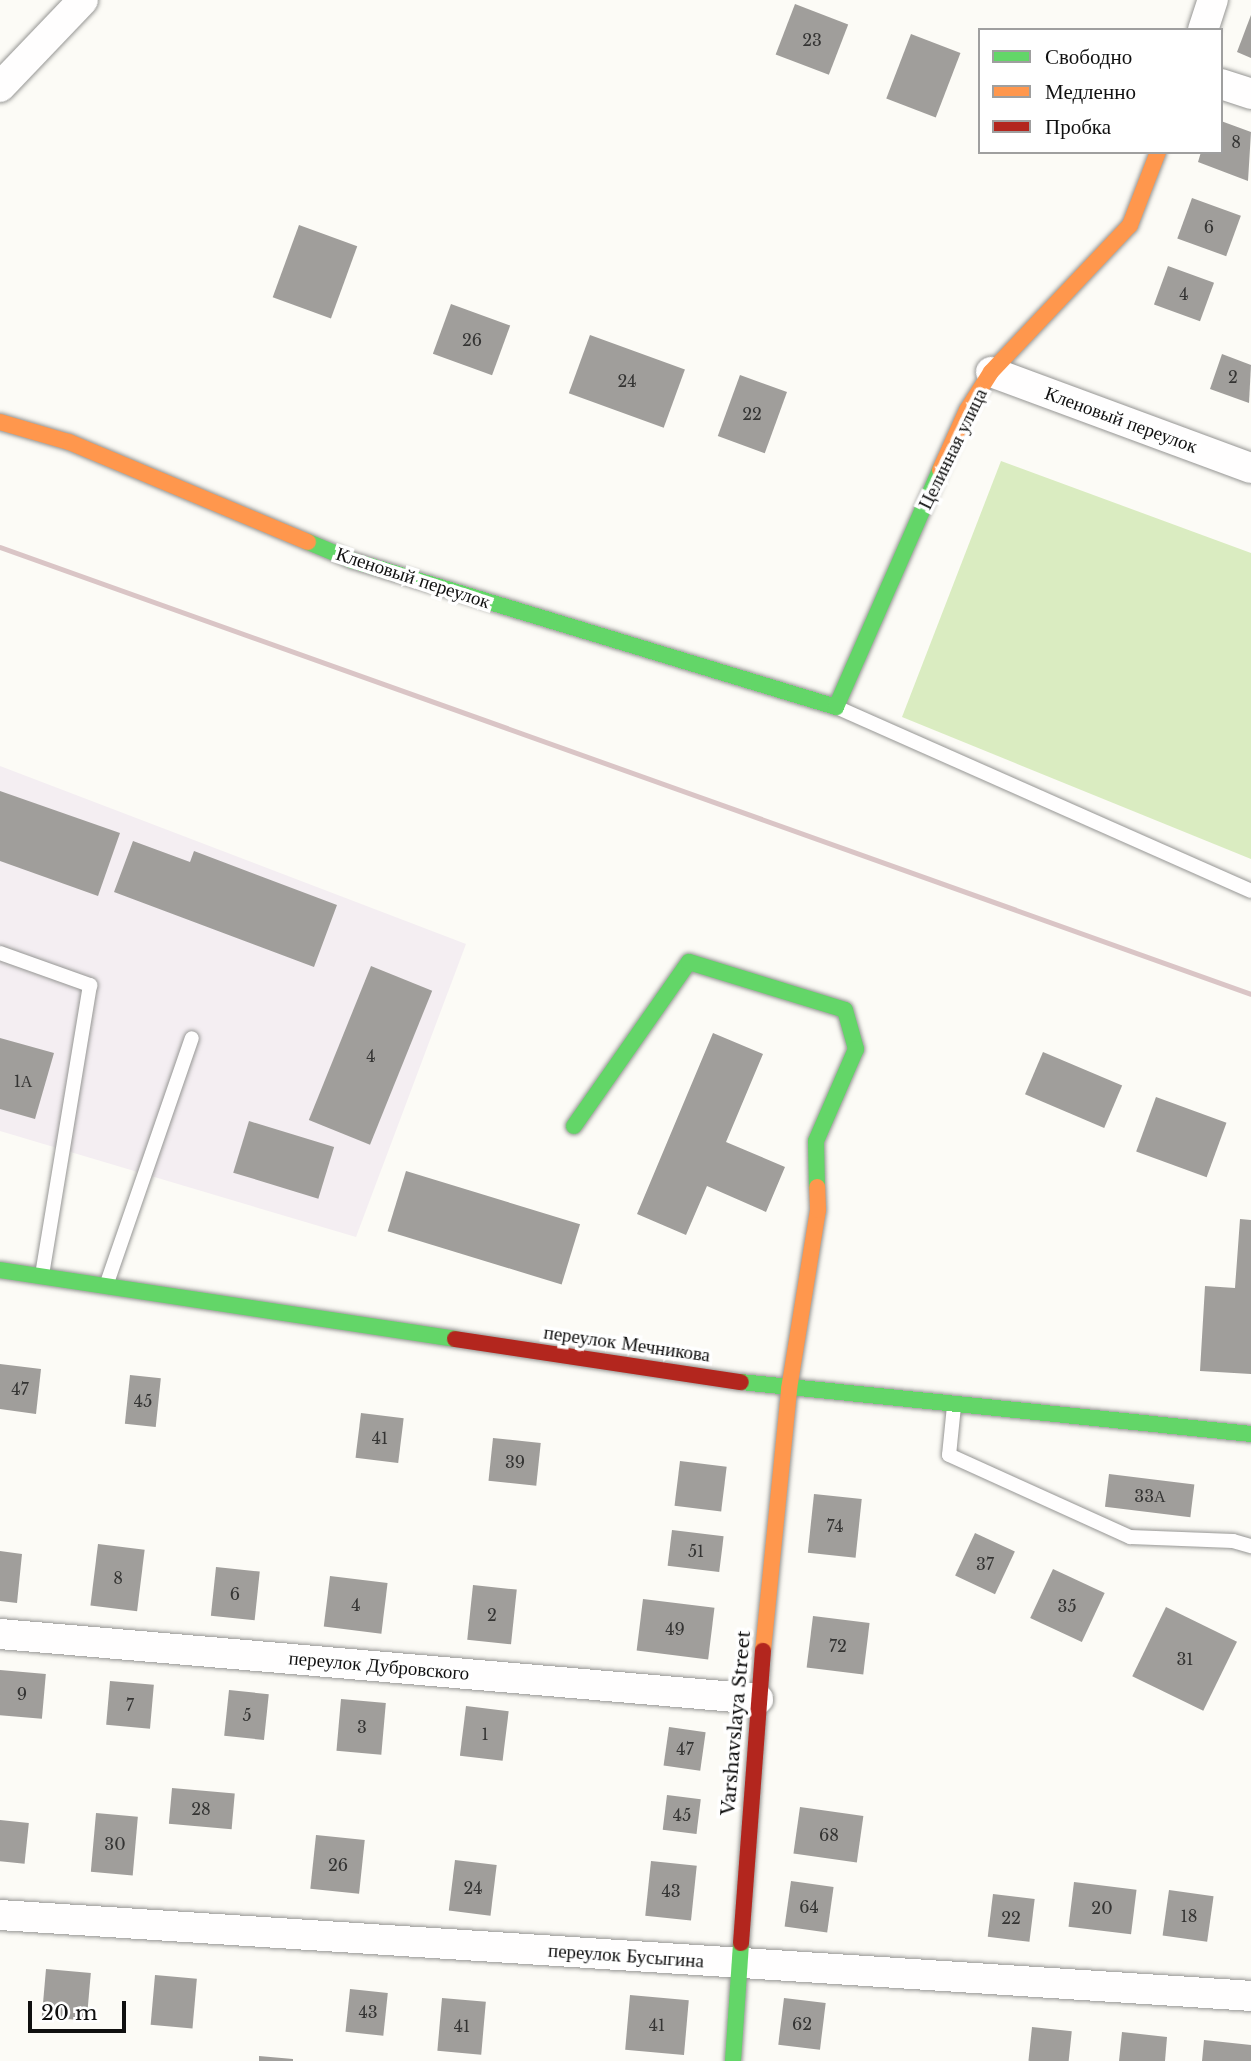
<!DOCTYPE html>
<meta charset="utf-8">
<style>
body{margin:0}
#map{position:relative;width:1251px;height:2061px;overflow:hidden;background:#fcfbf6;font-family:"Libre Baskerville",serif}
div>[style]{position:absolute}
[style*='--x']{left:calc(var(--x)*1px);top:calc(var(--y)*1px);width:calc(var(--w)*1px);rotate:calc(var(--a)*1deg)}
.industrial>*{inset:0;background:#f4eef2}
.forest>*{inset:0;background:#daecc1}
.building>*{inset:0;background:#a09e9b;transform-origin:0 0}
.roads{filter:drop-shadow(0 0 2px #969694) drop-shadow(0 0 2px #969694)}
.lane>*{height:14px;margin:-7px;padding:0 7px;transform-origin:7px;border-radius:7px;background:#fffefe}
.street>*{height:30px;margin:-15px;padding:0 15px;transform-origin:15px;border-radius:15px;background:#fffefe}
.fast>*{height:16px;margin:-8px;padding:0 8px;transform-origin:8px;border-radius:8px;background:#63d668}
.slow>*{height:16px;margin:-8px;padding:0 8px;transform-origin:8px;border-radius:8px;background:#ff974d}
.jam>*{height:16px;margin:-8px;padding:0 8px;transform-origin:8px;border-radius:8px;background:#b3261e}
.rail>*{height:5px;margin:-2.5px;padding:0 2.5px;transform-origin:2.5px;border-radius:2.5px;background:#dac5c6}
span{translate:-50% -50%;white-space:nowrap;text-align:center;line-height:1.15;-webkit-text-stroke:7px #fff;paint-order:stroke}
.number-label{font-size:16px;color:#343433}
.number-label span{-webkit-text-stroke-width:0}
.street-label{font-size:19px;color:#101010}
.legend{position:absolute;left:978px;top:28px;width:245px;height:126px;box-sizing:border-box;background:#fff;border:2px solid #9f9f9f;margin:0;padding:9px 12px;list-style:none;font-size:21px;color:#101010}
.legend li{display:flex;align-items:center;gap:14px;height:35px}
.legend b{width:35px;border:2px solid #9f9f9f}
.scale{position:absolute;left:28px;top:2001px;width:98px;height:32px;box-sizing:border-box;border:4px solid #101010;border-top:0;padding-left:9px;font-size:21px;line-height:24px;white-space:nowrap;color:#101010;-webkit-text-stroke:5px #fff;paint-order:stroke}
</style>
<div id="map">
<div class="industrial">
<div style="clip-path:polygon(0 766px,466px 944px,356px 1237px,0 1131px)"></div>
</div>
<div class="forest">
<div style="clip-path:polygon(1001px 461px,1251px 553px,1251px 859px,902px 717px)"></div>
</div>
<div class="building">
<div style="left:795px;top:4px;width:57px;height:54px;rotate:21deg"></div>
<div style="clip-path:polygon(1251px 15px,1251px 58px,1237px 52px)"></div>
<div style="left:911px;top:34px;width:53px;height:69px;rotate:21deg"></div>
<div style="clip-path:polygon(1221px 121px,1251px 132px,1248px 181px,1198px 162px,1201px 152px,1221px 152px)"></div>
<div style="left:1192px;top:198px;width:52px;height:43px;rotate:20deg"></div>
<div style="left:299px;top:225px;width:62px;height:77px;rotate:20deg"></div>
<div style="left:1168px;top:266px;width:49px;height:41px;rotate:20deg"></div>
<div style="left:451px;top:304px;width:63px;height:53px;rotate:20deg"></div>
<div style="left:590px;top:335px;width:101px;height:62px;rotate:20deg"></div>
<div style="clip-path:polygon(1222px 354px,1251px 365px,1249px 403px,1210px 389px)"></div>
<div style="left:740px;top:375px;width:50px;height:65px;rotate:20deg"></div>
<div style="clip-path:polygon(0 791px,120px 833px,98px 896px,0 861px)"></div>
<div style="clip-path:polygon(133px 841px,190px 862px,194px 851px,337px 905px,314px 967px,114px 892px)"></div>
<div style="left:371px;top:966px;width:66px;height:166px;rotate:22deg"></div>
<div style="clip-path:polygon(713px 1033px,763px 1054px,726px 1142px,785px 1167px,766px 1212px,707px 1186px,686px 1235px,637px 1214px)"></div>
<div style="clip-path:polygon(0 1038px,54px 1053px,35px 1119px,0 1109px)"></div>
<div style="left:1043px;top:1052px;width:86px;height:46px;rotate:23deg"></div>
<div style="left:1156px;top:1097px;width:75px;height:58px;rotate:20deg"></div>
<div style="left:249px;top:1121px;width:89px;height:54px;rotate:17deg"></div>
<div style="left:406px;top:1171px;width:182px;height:63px;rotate:17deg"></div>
<div style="clip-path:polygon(1240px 1219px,1251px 1220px,1251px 1374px,1200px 1371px,1205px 1286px,1235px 1288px)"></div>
<div style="clip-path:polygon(0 1364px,41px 1369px,36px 1414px,0 1409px)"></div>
<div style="left:130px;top:1375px;width:31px;height:49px;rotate:6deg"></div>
<div style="left:361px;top:1413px;width:43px;height:45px;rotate:7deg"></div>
<div style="left:493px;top:1438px;width:48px;height:43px;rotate:6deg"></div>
<div style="left:680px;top:1461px;width:47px;height:45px;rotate:7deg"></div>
<div style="left:1109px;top:1474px;width:86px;height:33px;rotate:7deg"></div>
<div style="left:814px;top:1494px;width:48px;height:59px;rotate:6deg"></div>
<div style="left:672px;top:1530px;width:52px;height:36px;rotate:7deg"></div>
<div style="left:975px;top:1533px;width:44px;height:47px;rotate:25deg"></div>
<div style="left:98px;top:1544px;width:47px;height:62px;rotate:7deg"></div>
<div style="clip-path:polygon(0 1551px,22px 1554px,17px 1603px,0 1601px)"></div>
<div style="left:216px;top:1567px;width:44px;height:49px;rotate:6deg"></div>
<div style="left:1053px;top:1569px;width:57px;height:54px;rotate:25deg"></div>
<div style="left:330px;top:1576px;width:58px;height:51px;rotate:7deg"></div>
<div style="left:473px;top:1585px;width:44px;height:55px;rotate:6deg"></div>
<div style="left:643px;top:1599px;width:72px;height:52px;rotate:7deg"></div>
<div style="left:1166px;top:1607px;width:79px;height:77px;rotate:26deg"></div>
<div style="left:813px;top:1616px;width:57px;height:52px;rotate:7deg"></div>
<div style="left:0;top:1670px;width:46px;height:45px;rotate:5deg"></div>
<div style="left:110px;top:1681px;width:44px;height:44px;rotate:5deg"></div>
<div style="left:229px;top:1690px;width:40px;height:46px;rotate:6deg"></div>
<div style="left:341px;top:1699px;width:45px;height:52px;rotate:5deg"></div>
<div style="left:466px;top:1706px;width:43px;height:50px;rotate:7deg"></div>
<div style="left:669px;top:1727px;width:37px;height:39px;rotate:8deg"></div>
<div style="left:172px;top:1788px;width:63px;height:36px;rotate:5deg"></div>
<div style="left:667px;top:1795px;width:34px;height:35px;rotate:7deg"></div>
<div style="left:800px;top:1807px;width:64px;height:47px;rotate:8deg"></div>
<div style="left:96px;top:1813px;width:42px;height:59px;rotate:5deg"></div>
<div style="left:0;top:1820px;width:29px;height:41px;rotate:6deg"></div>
<div style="left:316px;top:1835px;width:49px;height:54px;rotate:6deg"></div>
<div style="left:455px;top:1860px;width:42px;height:51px;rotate:7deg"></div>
<div style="left:651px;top:1861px;width:46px;height:55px;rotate:6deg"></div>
<div style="left:791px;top:1881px;width:43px;height:46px;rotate:8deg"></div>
<div style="left:1074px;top:1882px;width:63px;height:45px;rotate:7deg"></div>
<div style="left:1169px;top:1890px;width:45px;height:46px;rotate:8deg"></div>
<div style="left:993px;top:1894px;width:42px;height:43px;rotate:7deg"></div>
<div style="left:46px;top:1969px;width:45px;height:48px;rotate:5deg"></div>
<div style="left:155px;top:1975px;width:42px;height:50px;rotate:5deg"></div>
<div style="left:350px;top:1989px;width:38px;height:43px;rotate:6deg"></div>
<div style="left:630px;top:1995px;width:59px;height:55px;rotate:5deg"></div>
<div style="left:442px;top:1998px;width:44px;height:53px;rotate:5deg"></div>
<div style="left:784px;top:1998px;width:42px;height:47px;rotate:7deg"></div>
<div style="left:1032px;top:2027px;width:40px;height:34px;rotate:6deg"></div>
<div style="clip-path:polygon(1122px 2032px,1167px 2037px,1165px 2061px,1119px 2061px)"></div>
<div style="clip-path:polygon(1204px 2040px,1251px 2045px,1251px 2061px,1202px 2061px)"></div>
<div style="clip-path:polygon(259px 2056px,293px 2059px,293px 2061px,259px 2061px)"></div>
</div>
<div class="roads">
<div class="lane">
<div style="--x:836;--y:707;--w:454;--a:23.9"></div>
<div style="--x:0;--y:953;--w:96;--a:19.6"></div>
<div style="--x:90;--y:985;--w:295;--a:99.4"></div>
<div style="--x:107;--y:1283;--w:259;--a:-70.9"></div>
<div style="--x:954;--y:1406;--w:49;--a:95.8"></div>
<div style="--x:949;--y:1455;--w:199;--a:24.4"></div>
<div style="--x:1130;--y:1537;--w:103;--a:2.2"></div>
<div style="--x:1233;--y:1541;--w:19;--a:16"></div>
</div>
<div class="street">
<div style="--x:1203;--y:30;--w:32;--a:-72"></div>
<div style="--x:1221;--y:84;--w:32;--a:18"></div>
<div style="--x:0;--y:87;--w:120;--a:-46.3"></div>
<div style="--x:991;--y:372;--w:277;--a:20.3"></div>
<div style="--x:0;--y:1634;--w:761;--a:4.9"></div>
<div style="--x:0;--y:1915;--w:1254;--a:3.7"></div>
</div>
<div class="fast">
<div style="--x:308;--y:542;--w:47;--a:22.7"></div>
<div style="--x:351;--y:560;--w:507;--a:16.86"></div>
<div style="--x:836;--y:707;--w:259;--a:-66.3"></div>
<div style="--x:574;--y:1126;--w:200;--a:-55"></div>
<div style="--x:689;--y:962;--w:163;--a:17.1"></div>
<div style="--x:845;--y:1010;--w:41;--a:74.2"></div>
<div style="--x:856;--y:1049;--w:100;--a:113.5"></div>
<div style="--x:816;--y:1141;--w:46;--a:88.8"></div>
<div style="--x:0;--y:1270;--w:460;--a:8.6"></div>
<div style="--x:741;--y:1382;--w:513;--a:5.82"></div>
<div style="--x:733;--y:2061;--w:118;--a:-86.1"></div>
</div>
<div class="slow">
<div style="--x:0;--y:422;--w:72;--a:16.2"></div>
<div style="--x:69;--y:442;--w:259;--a:22.7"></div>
<div style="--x:940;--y:470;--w:66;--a:-65.8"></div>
<div style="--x:967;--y:410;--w:45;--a:-57.7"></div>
<div style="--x:991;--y:372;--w:202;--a:-46.6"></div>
<div style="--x:1130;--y:225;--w:78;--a:-69"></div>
<div style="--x:763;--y:1651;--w:263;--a:-84.3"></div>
<div style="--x:789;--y:1389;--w:181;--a:-80.8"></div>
<div style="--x:818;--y:1210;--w:23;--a:-92"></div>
</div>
<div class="jam">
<div style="--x:455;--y:1339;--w:289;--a:8.6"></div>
<div style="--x:741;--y:1943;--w:293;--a:-85.7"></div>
</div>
</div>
<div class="rail">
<div style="--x:0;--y:547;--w:1328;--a:19.66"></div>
</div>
<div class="number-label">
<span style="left:812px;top:40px">23</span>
<span style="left:1236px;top:142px">8</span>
<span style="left:1209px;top:227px">6</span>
<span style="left:1184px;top:294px">4</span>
<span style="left:472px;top:340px">26</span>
<span style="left:1233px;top:377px">2</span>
<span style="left:627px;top:381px">24</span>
<span style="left:752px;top:414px">22</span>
<span style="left:371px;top:1056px">4</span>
<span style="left:23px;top:1081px">1А</span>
<span style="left:20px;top:1389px">47</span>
<span style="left:143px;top:1401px">45</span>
<span style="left:380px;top:1438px">41</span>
<span style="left:515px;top:1462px">39</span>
<span style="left:1150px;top:1496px">33А</span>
<span style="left:835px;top:1526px">74</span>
<span style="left:696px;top:1551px">51</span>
<span style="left:985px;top:1564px">37</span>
<span style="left:118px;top:1578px">8</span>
<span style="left:235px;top:1594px">6</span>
<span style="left:356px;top:1605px">4</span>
<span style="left:1067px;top:1606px">35</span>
<span style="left:492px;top:1615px">2</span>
<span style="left:675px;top:1629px">49</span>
<span style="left:838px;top:1646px">72</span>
<span style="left:1185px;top:1659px">31</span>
<span style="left:22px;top:1694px">9</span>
<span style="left:130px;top:1705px">7</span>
<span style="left:247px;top:1715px">5</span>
<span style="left:362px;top:1727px">3</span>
<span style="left:485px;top:1734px">1</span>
<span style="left:685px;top:1749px">47</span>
<span style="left:201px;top:1809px">28</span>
<span style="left:682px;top:1815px">45</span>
<span style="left:829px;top:1835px">68</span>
<span style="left:115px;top:1844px">30</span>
<span style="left:338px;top:1865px">26</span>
<span style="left:473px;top:1888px">24</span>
<span style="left:671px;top:1891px">43</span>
<span style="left:809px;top:1907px">64</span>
<span style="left:1102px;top:1908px">20</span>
<span style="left:1189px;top:1916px">18</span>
<span style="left:1011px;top:1918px">22</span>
<span style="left:368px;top:2012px">43</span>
<span style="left:802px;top:2024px">62</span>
<span style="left:657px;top:2025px">41</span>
<span style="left:462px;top:2026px">41</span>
</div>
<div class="street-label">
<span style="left:1121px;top:420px;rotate:20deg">Кленовый переулок</span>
<span style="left:953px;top:449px;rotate:-64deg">Целинная улица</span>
<span style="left:413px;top:578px;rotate:18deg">Кленовый переулок</span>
<span style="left:627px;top:1344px;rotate:8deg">переулок Мечникова</span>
<span style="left:379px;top:1666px;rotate:5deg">переулок Дубровского</span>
<span style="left:736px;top:1723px;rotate:-85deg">Varshavslaya Street</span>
<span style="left:626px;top:1956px;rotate:4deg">переулок Бусыгина</span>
</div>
<ul class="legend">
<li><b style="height:9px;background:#63d668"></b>Свободно</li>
<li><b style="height:9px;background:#ff974d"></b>Медленно</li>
<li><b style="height:9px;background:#b3261e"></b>Пробка</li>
</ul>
<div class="scale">20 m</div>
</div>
